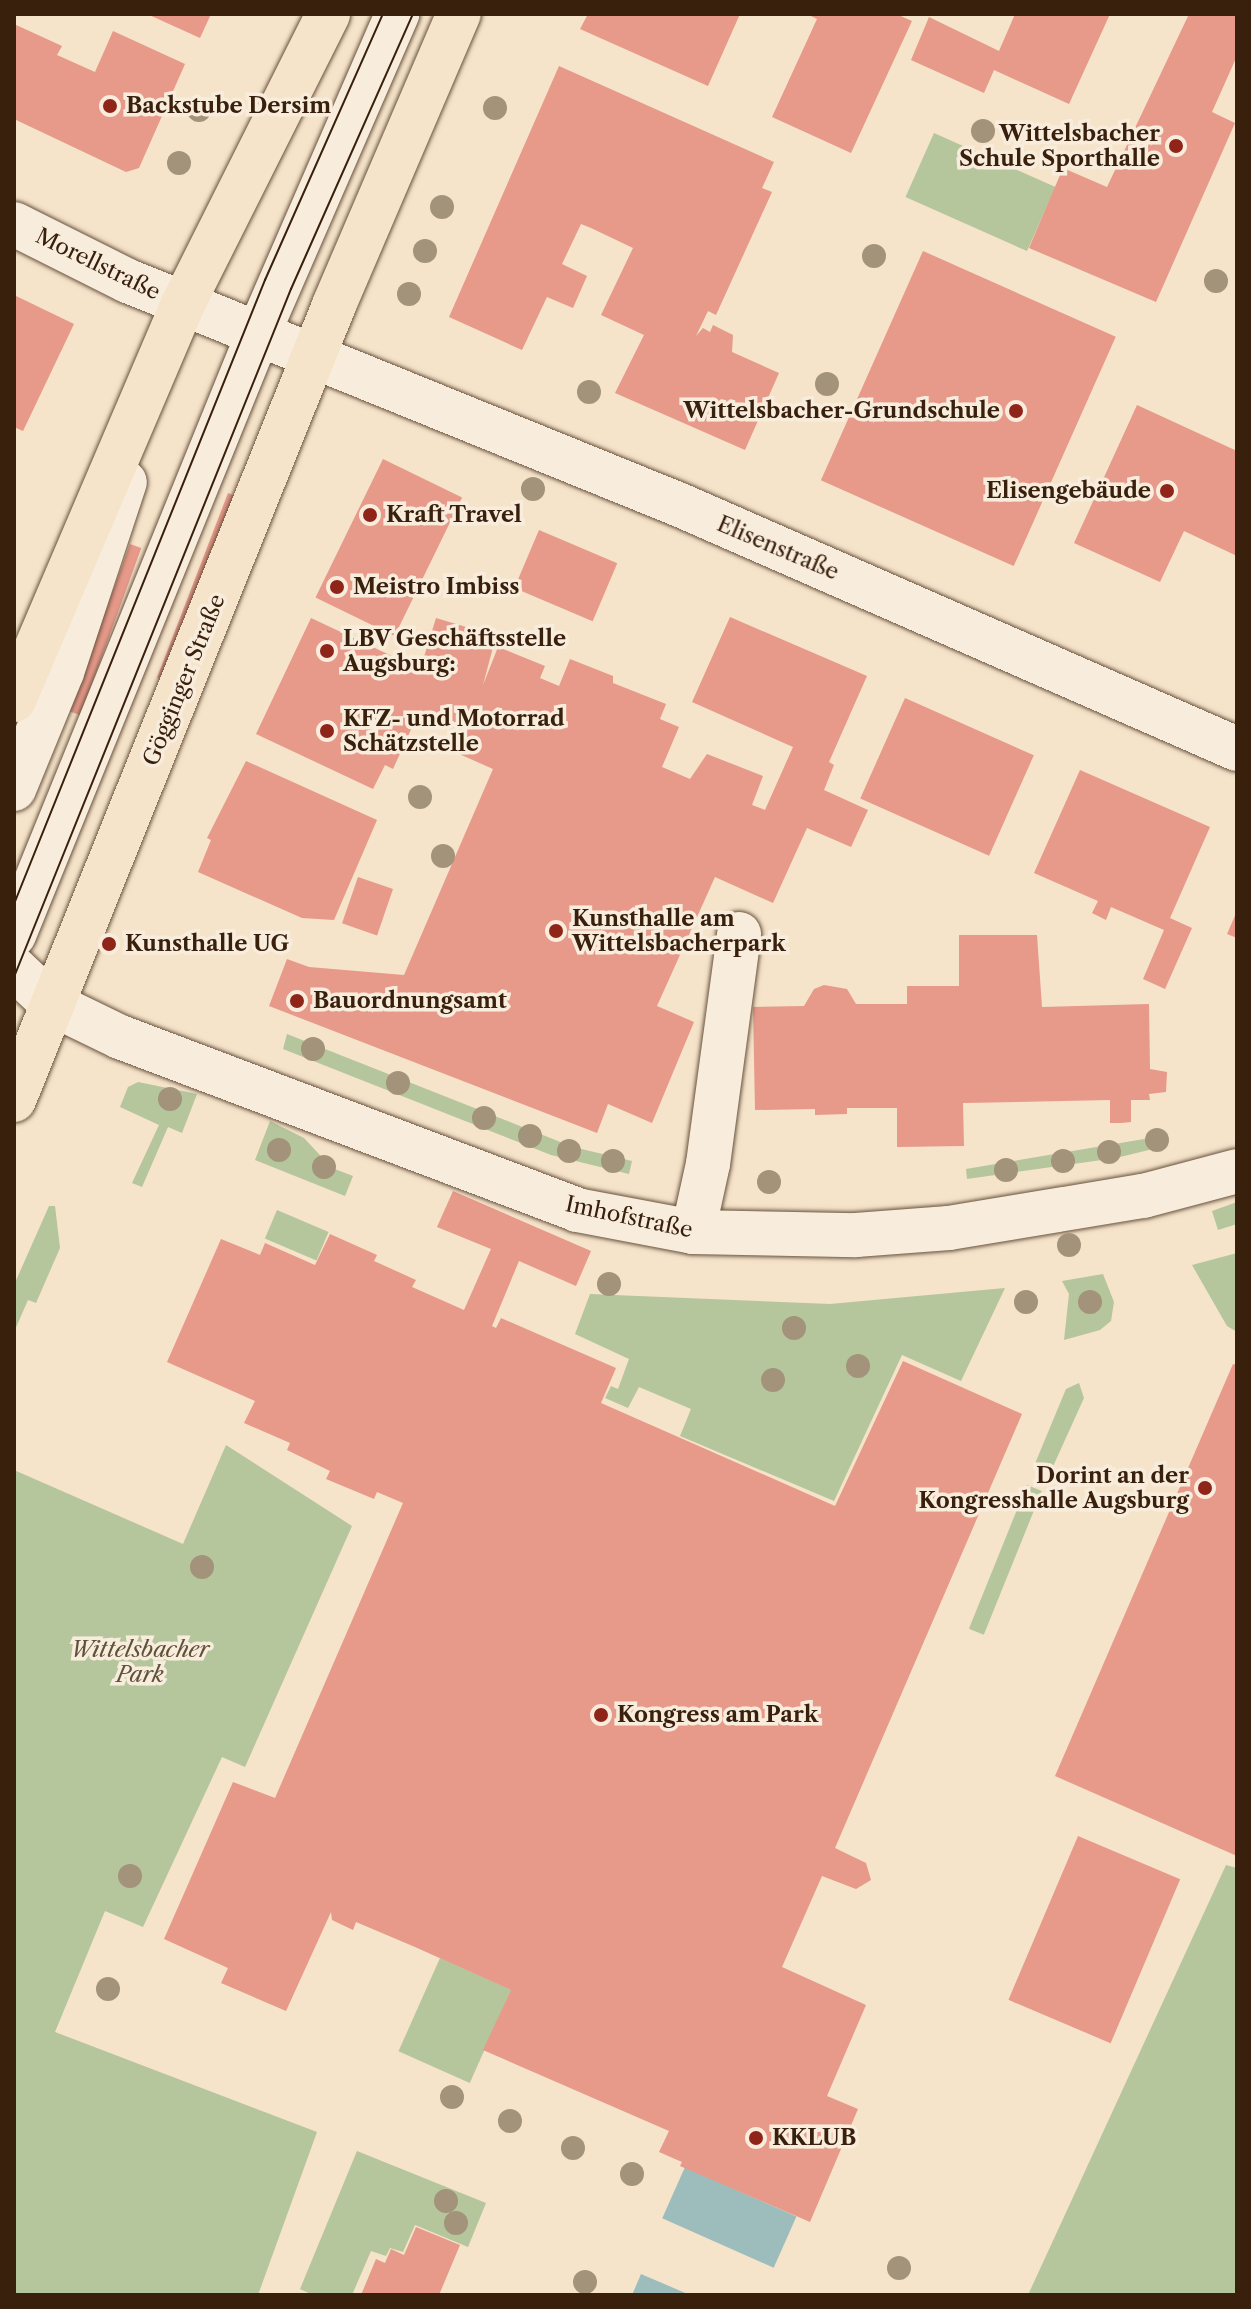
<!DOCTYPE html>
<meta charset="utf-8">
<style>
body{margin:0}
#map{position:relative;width:1251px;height:2309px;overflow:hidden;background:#f5e3ca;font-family:"Libre Caslon Text",serif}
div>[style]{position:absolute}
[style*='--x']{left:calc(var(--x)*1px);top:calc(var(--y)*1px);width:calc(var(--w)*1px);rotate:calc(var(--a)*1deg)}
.green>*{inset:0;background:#b5c59c;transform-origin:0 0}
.water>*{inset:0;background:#9dbdbc;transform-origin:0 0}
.building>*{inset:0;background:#e7998a;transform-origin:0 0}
.roads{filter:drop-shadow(0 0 2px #68513c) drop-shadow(0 0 2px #68513c)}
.minor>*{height:44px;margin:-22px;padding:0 22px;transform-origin:22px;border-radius:22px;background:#f8eddd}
.major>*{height:44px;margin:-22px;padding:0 22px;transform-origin:22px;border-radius:22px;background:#f5e3ca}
.tram>*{height:2px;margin:-1px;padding:0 1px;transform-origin:1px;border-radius:1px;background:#39200d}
.trees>*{width:24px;height:24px;margin:-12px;border-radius:50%;background:#a2937a}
.dots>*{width:22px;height:22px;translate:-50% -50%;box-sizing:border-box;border:4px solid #f8eddd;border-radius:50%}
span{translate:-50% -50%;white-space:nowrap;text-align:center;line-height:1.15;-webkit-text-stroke:7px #f8eddd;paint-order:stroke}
.poi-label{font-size:22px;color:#39200d;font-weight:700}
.left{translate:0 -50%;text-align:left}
.right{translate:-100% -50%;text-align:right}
.street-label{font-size:22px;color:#39200d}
.park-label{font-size:22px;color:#5e5238;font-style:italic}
.frame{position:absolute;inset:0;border:16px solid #39200d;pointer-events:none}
</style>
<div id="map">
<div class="green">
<div style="left:934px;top:133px;width:133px;height:70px;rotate:24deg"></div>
<div style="clip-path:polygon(287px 1034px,573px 1147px,632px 1161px,629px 1174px,551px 1155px,283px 1049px)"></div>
<div style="clip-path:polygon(138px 1082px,197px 1094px,182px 1133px,168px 1127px,142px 1187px,132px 1183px,159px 1125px,120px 1107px,128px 1087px)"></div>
<div style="clip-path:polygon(270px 1121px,304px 1138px,332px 1168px,353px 1176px,345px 1196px,255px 1160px)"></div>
<div style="clip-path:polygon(1162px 1136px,1165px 1146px,1116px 1158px,967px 1179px,966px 1169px)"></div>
<div style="clip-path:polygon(1237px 1202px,1237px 1224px,1218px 1230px,1212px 1211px)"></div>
<div style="clip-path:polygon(49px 1206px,55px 1206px,60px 1248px,36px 1303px,28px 1300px,14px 1332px,14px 1285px)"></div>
<div style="left:277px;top:1210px;width:56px;height:31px;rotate:23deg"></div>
<div style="clip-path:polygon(1237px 1253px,1237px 1332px,1227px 1326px,1192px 1265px)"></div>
<div style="clip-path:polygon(1103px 1274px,1114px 1302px,1111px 1321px,1100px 1330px,1064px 1340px,1069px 1294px,1062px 1281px)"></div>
<div style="clip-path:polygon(1005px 1288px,961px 1381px,902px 1355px,834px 1501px,680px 1436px,691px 1409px,639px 1387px,628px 1408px,605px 1398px,611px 1386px,618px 1389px,629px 1359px,575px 1334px,590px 1294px,830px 1304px)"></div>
<div style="clip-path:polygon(1079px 1383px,1084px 1398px,1050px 1473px,1034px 1466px,1066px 1389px)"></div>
<div style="clip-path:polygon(226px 1445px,352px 1526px,245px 1767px,222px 1757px,143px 1927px,105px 1911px,55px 2032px,317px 2132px,258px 2295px,14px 2295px,14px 1470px,183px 1544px)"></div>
<div style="left:1027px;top:1485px;width:16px;height:155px;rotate:22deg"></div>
<div style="clip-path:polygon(1226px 1865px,1237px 1868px,1237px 2295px,1028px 2295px)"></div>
<div style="left:440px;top:1958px;width:78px;height:102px;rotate:24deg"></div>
<div style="clip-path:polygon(357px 2151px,486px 2203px,468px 2247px,415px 2225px,403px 2252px,390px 2248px,386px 2256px,371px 2251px,352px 2295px,313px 2295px,300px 2289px)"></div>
</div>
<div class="water">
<div style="left:685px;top:2167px;width:122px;height:56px;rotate:24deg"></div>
<div style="clip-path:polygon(641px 2274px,690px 2295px,632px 2295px)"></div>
</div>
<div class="building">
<div style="clip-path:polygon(147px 14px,211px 14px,200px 38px)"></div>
<div style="clip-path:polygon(588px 14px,740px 14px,708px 86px,580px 29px)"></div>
<div style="clip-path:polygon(807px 14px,896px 14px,912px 21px,851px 153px,772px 117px,817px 19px)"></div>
<div style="clip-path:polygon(1015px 14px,1110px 14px,1069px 104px,994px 70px,984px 93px,911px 60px,929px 17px,999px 51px)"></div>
<div style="clip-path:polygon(1189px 14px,1237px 14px,1237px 56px,1212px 112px,1235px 123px,1156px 302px,1029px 248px,1063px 168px,1107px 187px)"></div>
<div style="clip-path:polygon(14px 24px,62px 46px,57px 55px,95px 72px,113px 31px,185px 64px,139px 168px,126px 172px,14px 119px)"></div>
<div style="clip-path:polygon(559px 66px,774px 162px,762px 188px,772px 192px,716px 315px,708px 311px,696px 336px,703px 328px,710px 332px,713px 325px,733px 335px,732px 352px,779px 373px,745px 450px,615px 393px,644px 335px,601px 315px,633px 248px,591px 228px,581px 224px,562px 264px,587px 276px,573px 308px,547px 297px,522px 350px,449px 317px)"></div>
<div style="left:923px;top:251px;width:211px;height:251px;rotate:24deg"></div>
<div style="clip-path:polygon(14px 295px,74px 324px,23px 431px,14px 427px)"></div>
<div style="clip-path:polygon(1137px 405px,1237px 451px,1237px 556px,1184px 531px,1160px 582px,1074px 543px)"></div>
<div style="left:383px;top:459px;width:88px;height:154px;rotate:26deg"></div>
<div style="left:228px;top:493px;width:14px;height:198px;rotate:21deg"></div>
<div style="left:539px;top:530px;width:85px;height:63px;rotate:23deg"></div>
<div style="left:130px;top:544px;width:12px;height:178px;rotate:20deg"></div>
<div style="clip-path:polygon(730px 617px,867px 676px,829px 762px,834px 765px,824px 790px,868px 810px,851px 847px,807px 828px,773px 903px,715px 877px,657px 1006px,694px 1022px,652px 1123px,608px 1104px,597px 1133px,269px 1006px,287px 959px,309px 967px,404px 975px,493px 769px,457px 753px,464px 733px,419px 712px,393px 769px,385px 765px,373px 789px,256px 734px,311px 618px,428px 673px,432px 663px,423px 660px,436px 618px,496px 636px,483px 685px,498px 647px,545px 666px,540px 678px,559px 686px,570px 659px,613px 676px,613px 683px,666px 704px,660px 719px,679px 727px,662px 767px,690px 779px,707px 754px,763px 776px,752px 805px,765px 810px,793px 747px,692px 702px)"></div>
<div style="left:905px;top:698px;width:141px;height:110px;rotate:24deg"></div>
<div style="clip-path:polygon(246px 761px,377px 820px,334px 920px,302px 918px,198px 872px,211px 840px,207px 838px)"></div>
<div style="clip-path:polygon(1080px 770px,1210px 827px,1170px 918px,1192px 928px,1165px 989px,1143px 979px,1164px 930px,1111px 907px,1106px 920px,1092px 913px,1098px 901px,1034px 873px)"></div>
<div style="left:358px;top:877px;width:37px;height:49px;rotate:19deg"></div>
<div style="clip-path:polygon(1237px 911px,1237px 938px,1227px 934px)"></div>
<div style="clip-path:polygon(959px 935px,1037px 935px,1042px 1007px,1149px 1004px,1150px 1069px,1167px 1072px,1166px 1092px,1149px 1094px,1150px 1100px,1131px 1100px,1131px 1122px,1121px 1123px,1110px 1123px,1110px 1100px,963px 1103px,964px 1146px,897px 1147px,897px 1108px,847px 1108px,847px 1114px,815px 1115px,815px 1109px,755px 1110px,753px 1007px,804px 1006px,814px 989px,824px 985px,847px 989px,856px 1004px,907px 1004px,907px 986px,959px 986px)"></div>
<div style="clip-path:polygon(453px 1191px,591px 1251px,576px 1286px,519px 1261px,492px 1326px,496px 1328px,501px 1318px,616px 1368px,601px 1403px,835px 1506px,903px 1361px,1022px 1414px,835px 1848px,866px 1863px,871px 1880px,856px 1889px,822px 1876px,782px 1967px,866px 2005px,827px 2096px,858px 2109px,810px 2222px,680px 2166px,682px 2162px,659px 2152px,669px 2131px,483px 2050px,511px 1990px,415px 1947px,356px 1922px,353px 1930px,332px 1920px,331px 1912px,286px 2011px,221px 1983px,228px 1968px,164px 1939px,233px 1782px,275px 1798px,403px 1503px,377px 1492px,374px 1499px,326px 1479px,330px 1471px,287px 1450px,290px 1443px,244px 1423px,255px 1401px,167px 1362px,221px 1239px,260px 1255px,265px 1243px,315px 1265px,330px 1234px,377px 1255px,374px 1261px,416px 1280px,412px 1287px,464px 1310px,491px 1249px,437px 1227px)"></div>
<div style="clip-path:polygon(1233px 1364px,1237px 1365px,1237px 1856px,1055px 1776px)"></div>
<div style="left:1078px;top:1836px;width:111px;height:178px;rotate:23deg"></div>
<div style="clip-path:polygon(416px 2227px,460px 2245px,439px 2295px,361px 2295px,376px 2259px,385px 2263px,391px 2249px,404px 2255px)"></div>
</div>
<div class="roads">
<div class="minor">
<div style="--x:14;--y:224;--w:127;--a:26.6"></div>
<div style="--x:128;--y:281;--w:596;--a:22.09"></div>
<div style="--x:680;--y:505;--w:608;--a:23.66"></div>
<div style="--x:14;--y:789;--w:126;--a:-67.7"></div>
<div style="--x:62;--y:672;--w:200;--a:-71.7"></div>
<div style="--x:14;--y:935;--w:651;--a:-67.89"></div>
<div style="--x:259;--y:332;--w:347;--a:-66.5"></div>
<div style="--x:14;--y:968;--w:52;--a:43.5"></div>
<div style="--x:52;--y:1004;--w:76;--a:25.9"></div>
<div style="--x:120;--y:1037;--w:489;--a:20.7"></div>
<div style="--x:577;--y:1210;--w:118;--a:10.7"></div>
<div style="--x:693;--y:1232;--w:163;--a:1.1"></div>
<div style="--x:856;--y:1235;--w:93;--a:-4.3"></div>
<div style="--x:949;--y:1228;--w:197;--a:-9.4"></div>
<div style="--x:1143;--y:1196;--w:97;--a:-14.9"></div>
<div style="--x:693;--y:1232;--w:70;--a:-77.6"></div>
<div style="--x:708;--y:1164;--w:232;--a:-82.3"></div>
</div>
<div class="major">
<div style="--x:14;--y:700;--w:431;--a:-66.9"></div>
<div style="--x:183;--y:304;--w:324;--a:-63.4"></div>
<div style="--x:14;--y:1100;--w:857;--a:-68.07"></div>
<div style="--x:334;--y:305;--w:317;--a:-66.8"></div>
</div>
</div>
<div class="tram">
<div style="--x:14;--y:904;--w:673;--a:-68.09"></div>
<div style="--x:265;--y:280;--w:291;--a:-66.1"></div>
<div style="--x:14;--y:977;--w:742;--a:-68.07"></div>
<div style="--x:291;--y:289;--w:301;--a:-66.1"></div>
</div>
<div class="trees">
<div style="left:495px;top:108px"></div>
<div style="left:199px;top:110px"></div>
<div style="left:983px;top:131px"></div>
<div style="left:179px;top:163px"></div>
<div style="left:442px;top:207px"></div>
<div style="left:425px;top:251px"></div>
<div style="left:874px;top:256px"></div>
<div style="left:1216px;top:281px"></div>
<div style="left:409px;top:294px"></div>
<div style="left:827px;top:384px"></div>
<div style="left:589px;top:392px"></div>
<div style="left:533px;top:489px"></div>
<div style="left:420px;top:797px"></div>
<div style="left:443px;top:856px"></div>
<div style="left:313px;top:1049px"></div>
<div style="left:398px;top:1083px"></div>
<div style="left:170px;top:1099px"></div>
<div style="left:484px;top:1118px"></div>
<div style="left:530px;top:1136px"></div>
<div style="left:1157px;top:1140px"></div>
<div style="left:279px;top:1150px"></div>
<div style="left:569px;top:1151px"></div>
<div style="left:1109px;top:1152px"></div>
<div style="left:613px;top:1161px"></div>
<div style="left:1063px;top:1161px"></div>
<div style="left:324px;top:1167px"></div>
<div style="left:1006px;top:1170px"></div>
<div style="left:769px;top:1182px"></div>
<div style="left:1069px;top:1245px"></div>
<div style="left:609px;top:1284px"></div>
<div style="left:1026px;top:1302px"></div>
<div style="left:1090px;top:1302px"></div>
<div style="left:794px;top:1328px"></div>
<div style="left:858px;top:1366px"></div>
<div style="left:773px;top:1380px"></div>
<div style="left:202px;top:1567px"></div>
<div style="left:130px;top:1876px"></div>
<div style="left:108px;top:1989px"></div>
<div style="left:452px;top:2097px"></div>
<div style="left:510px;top:2121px"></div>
<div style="left:573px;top:2148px"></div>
<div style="left:632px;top:2174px"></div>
<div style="left:446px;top:2201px"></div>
<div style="left:456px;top:2223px"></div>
<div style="left:899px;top:2268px"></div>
<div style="left:585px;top:2282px"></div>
</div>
<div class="dots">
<div style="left:110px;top:106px;background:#8f2418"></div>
<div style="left:1176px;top:146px;background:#8f2418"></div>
<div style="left:1016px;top:411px;background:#8f2418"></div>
<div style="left:1167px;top:491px;background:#8f2418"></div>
<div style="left:370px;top:515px;background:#8f2418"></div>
<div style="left:337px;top:587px;background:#8f2418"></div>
<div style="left:327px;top:651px;background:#8f2418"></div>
<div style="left:327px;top:731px;background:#8f2418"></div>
<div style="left:556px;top:931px;background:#8f2418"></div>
<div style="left:109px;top:944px;background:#8f2418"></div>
<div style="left:297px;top:1001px;background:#8f2418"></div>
<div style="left:1205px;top:1488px;background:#8f2418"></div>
<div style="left:601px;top:1715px;background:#8f2418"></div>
<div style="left:756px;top:2138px;background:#8f2418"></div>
</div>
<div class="poi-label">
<span class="left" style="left:126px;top:106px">Backstube Dersim</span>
<span class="right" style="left:1160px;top:146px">Wittelsbacher<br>Schule Sporthalle</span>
<span class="right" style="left:1000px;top:411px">Wittelsbacher-Grundschule</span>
<span class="right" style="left:1151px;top:491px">Elisengebäude</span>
<span class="left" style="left:386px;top:515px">Kraft Travel</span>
<span class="left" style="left:353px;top:587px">Meistro Imbiss</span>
<span class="left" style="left:343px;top:651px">LBV Geschäftsstelle<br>Augsburg:</span>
<span class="left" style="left:343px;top:731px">KFZ- und Motorrad<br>Schätzstelle</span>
<span class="left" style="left:572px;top:931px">Kunsthalle am<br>Wittelsbacherpark</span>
<span class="left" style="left:125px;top:944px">Kunsthalle UG</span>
<span class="left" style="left:313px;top:1001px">Bauordnungsamt</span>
<span class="right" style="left:1189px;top:1488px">Dorint an der<br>Kongresshalle Augsburg</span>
<span class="left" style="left:617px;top:1715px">Kongress am Park</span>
<span class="left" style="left:772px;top:2138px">KKLUB</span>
</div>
<div class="street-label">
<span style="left:98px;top:264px;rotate:26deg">Morellstraße</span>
<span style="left:778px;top:548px;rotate:23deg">Elisenstraße</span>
<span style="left:184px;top:680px;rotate:-68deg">Gögginger Straße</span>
<span style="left:629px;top:1217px;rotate:12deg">Imhofstraße</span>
</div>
<div class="park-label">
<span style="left:140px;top:1662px">Wittelsbacher<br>Park</span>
</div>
<div class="frame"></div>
</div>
